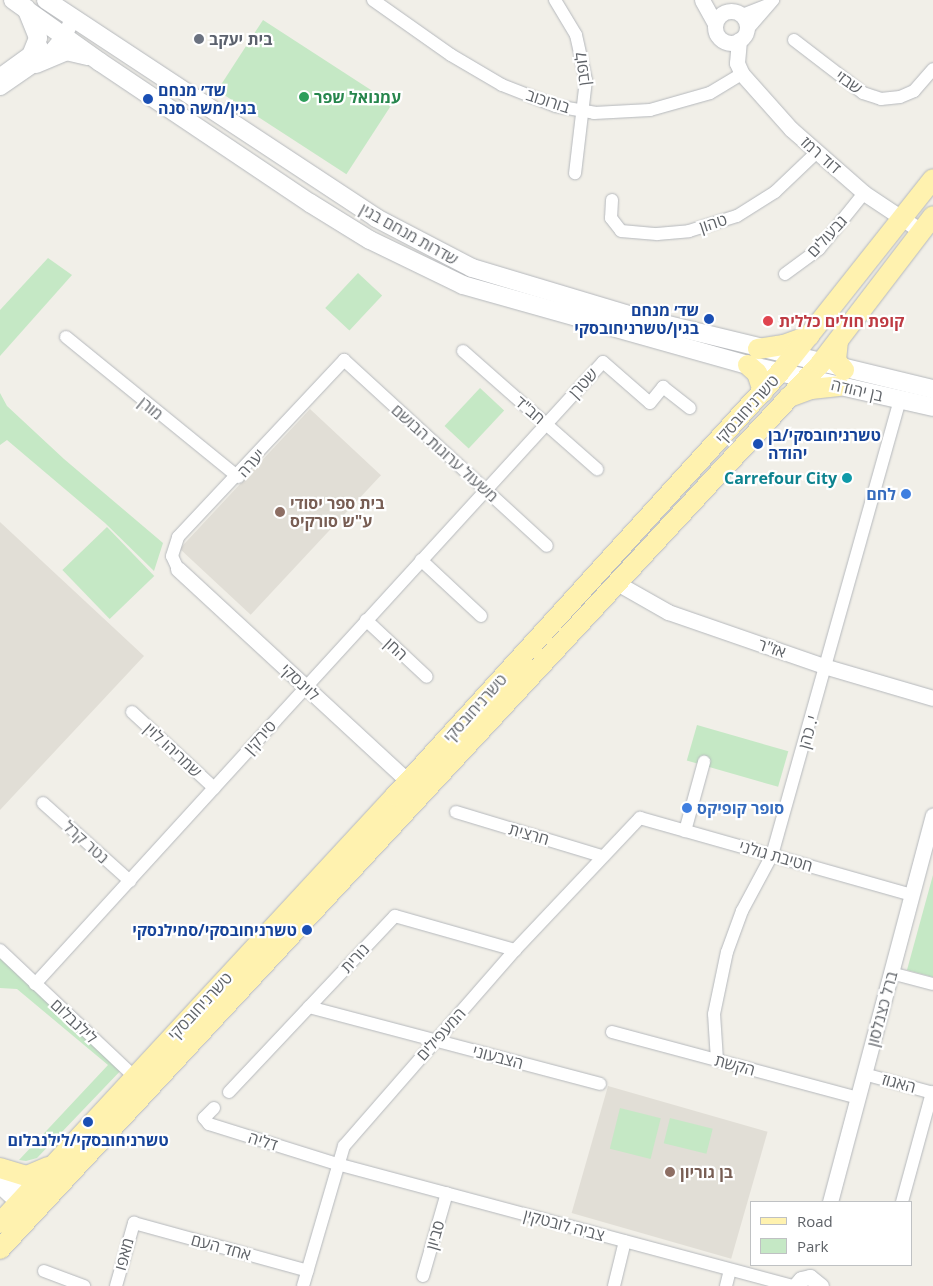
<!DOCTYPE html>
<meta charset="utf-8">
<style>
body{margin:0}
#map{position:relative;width:933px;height:1286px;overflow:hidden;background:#f1efe8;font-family:"Open Sans","Noto Sans Hebrew",sans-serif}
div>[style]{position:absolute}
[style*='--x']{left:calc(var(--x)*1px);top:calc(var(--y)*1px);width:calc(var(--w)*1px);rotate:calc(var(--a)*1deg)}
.education>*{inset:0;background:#e1ded6;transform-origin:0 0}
.green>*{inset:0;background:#c5e8c5;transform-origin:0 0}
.roads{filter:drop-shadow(0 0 1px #b5b8bc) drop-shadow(0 0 1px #b5b8bc)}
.minor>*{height:12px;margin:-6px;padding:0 6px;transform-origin:6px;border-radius:6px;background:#fff}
.tertiary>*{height:15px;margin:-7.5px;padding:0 7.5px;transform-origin:7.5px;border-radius:7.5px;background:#fff}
.tertiary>.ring{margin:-7.5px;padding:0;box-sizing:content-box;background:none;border:15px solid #fff;border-radius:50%}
.secondary>*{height:18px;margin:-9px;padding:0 9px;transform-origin:9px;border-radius:9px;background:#fff}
.primary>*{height:20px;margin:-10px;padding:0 10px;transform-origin:10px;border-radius:10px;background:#fff2af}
.dots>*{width:14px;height:14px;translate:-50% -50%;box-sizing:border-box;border:2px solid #fff;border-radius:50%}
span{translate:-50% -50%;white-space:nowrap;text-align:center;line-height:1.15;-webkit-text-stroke:4.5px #fff;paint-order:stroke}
.worship-label{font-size:16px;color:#5b616d;font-weight:700}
.left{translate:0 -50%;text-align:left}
.street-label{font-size:16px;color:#5f6368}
.transit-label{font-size:16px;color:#164399;font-weight:700}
.right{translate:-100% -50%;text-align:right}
.leisure-label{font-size:16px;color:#27864d;font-weight:700}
.health-label{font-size:16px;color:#be3a42;font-weight:700}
.culture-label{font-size:16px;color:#0d838f;font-weight:700}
.shop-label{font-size:16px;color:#366cbe;font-weight:700}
.education-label{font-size:16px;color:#785e54;font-weight:700}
.legend{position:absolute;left:750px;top:1201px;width:162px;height:65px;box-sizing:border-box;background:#fff;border:1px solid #bfc1c3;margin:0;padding:6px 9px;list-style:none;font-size:15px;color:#5f6368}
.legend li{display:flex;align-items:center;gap:10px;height:25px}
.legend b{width:25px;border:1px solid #bfc1c3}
</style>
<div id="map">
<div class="education">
<div style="left:310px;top:409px;width:97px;height:191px;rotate:43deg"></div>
<div style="clip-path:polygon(0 522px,144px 656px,0 810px)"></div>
<div style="left:608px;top:1086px;width:166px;height:132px;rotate:16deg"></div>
</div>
<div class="green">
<div style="left:263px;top:20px;width:154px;height:84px;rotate:33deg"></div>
<div style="clip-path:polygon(48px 258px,72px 275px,0 356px,0 310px)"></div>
<div style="left:358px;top:273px;width:33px;height:48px;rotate:43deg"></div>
<div style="left:480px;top:388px;width:33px;height:52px;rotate:43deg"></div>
<div style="clip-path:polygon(0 393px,7px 406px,64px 459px,163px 543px,154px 571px,105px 523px,7px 440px,0 445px)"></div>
<div style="left:107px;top:527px;width:68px;height:62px;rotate:46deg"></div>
<div style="left:697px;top:725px;width:95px;height:37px;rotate:16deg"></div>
<div style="clip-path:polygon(933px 875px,933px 977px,907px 970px)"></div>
<div style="clip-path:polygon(0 956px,125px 1066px,37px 1158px,26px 1161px,19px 1160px,108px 1065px,17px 989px,0 988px)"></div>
<div style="left:620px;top:1108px;width:42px;height:42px;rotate:14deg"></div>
<div style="left:670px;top:1118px;width:44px;height:26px;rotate:14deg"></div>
</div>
<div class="roads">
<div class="minor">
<div style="--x:373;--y:0;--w:95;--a:35.2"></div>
<div style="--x:451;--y:55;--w:59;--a:30.5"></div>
<div style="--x:502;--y:85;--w:58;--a:21.3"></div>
<div style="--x:556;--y:106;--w:39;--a:10"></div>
<div style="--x:594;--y:113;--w:56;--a:-3.1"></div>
<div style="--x:650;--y:110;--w:62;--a:-15.8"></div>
<div style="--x:710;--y:93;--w:37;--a:-31"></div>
<div style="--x:555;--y:0;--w:41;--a:59"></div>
<div style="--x:576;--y:35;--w:46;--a:77.5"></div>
<div style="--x:586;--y:80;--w:94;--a:96.7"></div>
<div style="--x:742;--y:15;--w:26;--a:-21"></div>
<div style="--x:747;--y:30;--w:40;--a:-49"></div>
<div style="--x:794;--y:40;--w:87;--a:37.5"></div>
<div style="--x:863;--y:93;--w:19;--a:18"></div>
<div style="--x:881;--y:99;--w:19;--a:-6"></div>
<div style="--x:900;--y:97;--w:15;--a:-23"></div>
<div style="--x:914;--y:91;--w:29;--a:-49"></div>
<div style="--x:612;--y:200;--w:18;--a:93"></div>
<div style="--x:611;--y:218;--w:16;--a:52"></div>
<div style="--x:621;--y:231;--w:36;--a:5"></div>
<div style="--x:657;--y:234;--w:32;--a:-5"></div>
<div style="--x:689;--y:231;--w:50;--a:-17.4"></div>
<div style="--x:737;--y:216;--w:45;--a:-32.3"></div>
<div style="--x:775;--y:192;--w:58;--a:-43.6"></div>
<div style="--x:785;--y:274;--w:42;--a:-36.3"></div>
<div style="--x:819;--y:249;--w:72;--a:-51.2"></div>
<div style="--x:66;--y:337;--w:222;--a:39.1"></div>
<div style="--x:463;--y:351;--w:179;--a:41.4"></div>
<div style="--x:421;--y:560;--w:82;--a:43"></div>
<div style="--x:178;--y:569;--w:14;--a:-115"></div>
<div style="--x:172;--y:556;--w:20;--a:-72"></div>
<div style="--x:178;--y:537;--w:243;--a:-46.8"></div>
<div style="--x:344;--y:360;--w:275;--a:42.5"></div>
<div style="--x:366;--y:620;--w:83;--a:43.1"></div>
<div style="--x:132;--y:712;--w:112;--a:42.8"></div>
<div style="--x:43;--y:803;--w:117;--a:41.9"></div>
<div style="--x:456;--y:812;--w:152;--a:16.8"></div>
<div style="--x:685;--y:831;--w:72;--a:-74.6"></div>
<div style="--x:0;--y:950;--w:192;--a:43.3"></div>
<div style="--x:891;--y:973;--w:43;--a:14.7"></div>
<div style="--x:35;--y:984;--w:842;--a:-47.6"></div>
<div style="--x:603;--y:362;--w:62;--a:41.1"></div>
<div style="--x:650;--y:403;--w:21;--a:-51"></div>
<div style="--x:663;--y:387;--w:34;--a:38"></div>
<div style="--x:309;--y:1007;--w:301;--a:14.8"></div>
<div style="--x:612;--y:1032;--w:255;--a:15"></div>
<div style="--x:717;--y:1060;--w:46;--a:-93.7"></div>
<div style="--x:714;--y:1014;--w:63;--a:-78.2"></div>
<div style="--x:727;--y:952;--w:44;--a:-69.9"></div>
<div style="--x:742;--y:911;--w:64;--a:-61.8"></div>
<div style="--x:772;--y:855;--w:473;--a:-74.3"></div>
<div style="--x:864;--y:1074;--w:72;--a:15.4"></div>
<div style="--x:229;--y:1092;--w:242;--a:-46.7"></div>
<div style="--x:395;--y:916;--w:125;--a:15.8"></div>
<div style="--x:214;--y:1108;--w:14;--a:135"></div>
<div style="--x:204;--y:1118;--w:8;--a:50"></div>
<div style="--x:209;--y:1124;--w:134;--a:17.4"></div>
<div style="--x:337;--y:1164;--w:470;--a:15"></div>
<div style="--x:902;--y:1202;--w:114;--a:-74.7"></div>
<div style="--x:44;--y:1271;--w:43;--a:20.6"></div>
<div style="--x:423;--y:1276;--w:86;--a:-73.9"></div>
<div style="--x:116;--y:1286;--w:66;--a:-74.1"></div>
<div style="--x:134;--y:1223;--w:180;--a:15.4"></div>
<div style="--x:303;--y:1286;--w:146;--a:-73.7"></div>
<div style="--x:344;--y:1146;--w:260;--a:-48.9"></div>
<div style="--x:515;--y:950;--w:182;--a:-46.6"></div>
<div style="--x:640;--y:818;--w:283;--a:15.8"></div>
<div style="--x:614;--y:1286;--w:46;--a:-76.3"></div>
<div style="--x:726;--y:1286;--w:16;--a:-76"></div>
</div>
<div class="tertiary">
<div style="--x:702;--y:0;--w:26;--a:61"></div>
<div class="ring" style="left:715px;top:11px;width:17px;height:17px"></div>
<div style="--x:739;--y:40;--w:23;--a:95"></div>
<div style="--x:737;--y:63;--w:12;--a:66"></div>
<div style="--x:742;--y:74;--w:74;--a:48.3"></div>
<div style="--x:791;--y:129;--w:97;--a:41.2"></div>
<div style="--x:864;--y:193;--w:69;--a:33.7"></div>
<div style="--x:0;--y:75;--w:49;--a:-35.9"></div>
<div style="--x:0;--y:87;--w:58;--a:-34.5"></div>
<div style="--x:48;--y:54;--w:25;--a:-50"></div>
<div style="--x:64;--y:35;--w:20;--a:-63"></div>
<div style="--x:178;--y:569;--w:324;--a:42.7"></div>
<div style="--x:617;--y:583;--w:59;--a:29.6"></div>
<div style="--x:668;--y:612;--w:168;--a:19.1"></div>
<div style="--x:827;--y:667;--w:110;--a:16.3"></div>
<div style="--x:0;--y:1168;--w:48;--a:49.3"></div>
<div style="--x:0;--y:1186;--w:25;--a:43"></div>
<div style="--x:18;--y:1203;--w:11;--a:27"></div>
<div style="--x:830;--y:1202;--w:400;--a:-75.1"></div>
<div style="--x:795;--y:1286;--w:9;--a:-49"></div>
<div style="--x:801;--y:1279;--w:9;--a:-13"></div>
<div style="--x:810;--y:1277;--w:14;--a:39"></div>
</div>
<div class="secondary">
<div style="--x:13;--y:0;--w:107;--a:35.5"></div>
<div style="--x:100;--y:62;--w:253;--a:33.9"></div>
<div style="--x:310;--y:203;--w:70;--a:31.7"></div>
<div style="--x:370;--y:240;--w:103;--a:25.8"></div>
<div style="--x:463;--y:285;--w:296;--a:15.7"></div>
<div style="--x:748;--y:365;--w:190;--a:12.8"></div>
<div style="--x:46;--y:0;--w:396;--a:33.4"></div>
<div style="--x:376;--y:218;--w:108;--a:27.5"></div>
<div style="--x:472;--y:268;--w:170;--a:16.7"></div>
<div style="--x:635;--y:317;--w:307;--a:13.6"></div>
<div style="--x:26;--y:8;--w:32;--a:68"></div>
<div style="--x:38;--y:38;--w:16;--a:112"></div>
<div style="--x:36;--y:64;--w:33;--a:-23"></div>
<div style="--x:66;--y:51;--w:22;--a:13"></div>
</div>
<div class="primary">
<div style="--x:838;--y:341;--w:20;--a:96"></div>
<div style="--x:836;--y:361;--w:12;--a:48"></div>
<div style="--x:758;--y:349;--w:26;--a:-9"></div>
<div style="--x:784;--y:345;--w:27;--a:-20"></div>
<div style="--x:748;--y:365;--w:12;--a:42"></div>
<div style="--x:757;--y:373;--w:20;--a:72"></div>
<div style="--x:789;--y:397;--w:23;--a:-20"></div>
<div style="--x:811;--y:389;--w:28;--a:-6"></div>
<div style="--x:0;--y:1168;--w:28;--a:17"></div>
<div style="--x:27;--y:1176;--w:23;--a:-23"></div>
<div style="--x:0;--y:1223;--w:582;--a:-47.23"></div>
<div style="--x:395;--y:796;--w:573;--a:-47.76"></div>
<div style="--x:780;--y:372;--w:246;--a:-51.6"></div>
<div style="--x:0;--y:1249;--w:1206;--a:-47.18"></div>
<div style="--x:820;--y:364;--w:186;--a:-52.6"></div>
</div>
</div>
<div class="dots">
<div style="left:199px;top:39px;background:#6b7280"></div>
<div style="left:304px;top:97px;background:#2e9e5b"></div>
<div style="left:148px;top:99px;background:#1a4fb4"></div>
<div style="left:709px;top:319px;background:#1a4fb4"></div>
<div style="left:768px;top:321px;background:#e0444e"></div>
<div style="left:758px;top:444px;background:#1a4fb4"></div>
<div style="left:847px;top:478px;background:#0f9aa8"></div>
<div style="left:906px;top:494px;background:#3f7fe0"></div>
<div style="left:280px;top:512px;background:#8d6e63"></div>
<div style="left:687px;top:808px;background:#3f7fe0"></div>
<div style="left:307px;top:930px;background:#1a4fb4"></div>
<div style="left:88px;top:1122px;background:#1a4fb4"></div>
<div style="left:670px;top:1172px;background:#8d6e63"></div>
</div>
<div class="worship-label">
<span class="left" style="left:209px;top:39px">בית יעקב</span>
</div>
<div class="street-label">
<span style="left:582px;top:69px;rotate:-97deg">לופבן</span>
<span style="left:849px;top:82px;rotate:35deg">שבזי</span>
<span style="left:548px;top:101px;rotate:18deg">בורוכוב</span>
<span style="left:821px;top:155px;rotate:41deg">דוד רמז</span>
<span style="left:713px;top:223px;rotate:-18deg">טהון</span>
<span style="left:409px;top:234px;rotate:29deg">שדרות מנחם בגין</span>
<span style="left:827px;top:236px;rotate:-47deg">גבעולים</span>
<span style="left:583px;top:383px;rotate:-47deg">שטרן</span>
<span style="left:857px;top:390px;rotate:13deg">בן יהודה</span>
<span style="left:151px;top:408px;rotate:39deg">מורן</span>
<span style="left:747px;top:409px;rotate:-48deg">טשרניחובסקי</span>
<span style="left:530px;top:410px;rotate:41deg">חב"ד</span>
<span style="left:445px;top:453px;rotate:42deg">משעול ערוגות הבושם</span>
<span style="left:251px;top:463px;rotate:-48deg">יערה</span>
<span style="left:772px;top:648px;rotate:19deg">אז"ר</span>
<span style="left:396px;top:649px;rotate:43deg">החן</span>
<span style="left:300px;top:682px;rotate:43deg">לוינסקי</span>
<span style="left:475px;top:708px;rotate:-48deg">טשרניחובסקי</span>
<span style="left:808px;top:732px;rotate:-74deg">י. כהן</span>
<span style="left:260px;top:737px;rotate:-48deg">סירקין</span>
<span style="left:173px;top:750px;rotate:43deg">שמריהו לוין</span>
<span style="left:529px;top:834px;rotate:16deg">חרצית</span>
<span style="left:86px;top:842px;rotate:42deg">נטר קרל</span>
<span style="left:776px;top:856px;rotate:16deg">חטיבת גולני</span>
<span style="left:355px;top:958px;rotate:-47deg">נורית</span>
<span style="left:200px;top:1006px;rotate:-47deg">טשרניחובסקי</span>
<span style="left:882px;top:1009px;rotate:-75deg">ברל כצנלסון</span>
<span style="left:74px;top:1021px;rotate:43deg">לילנבלום</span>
<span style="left:441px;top:1034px;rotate:-48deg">המעפילים</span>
<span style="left:498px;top:1057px;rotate:15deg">הצבעוני</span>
<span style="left:735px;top:1065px;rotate:15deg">הקשת</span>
<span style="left:899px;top:1083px;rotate:15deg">האגוז</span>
<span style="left:263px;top:1141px;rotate:17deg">דליה</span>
<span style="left:564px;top:1225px;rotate:15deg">צביה לובטקין</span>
<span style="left:435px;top:1235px;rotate:-74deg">סביון</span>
<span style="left:221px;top:1247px;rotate:15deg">אחד העם</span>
<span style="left:124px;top:1254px;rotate:-75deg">מאפו</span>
</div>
<div class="transit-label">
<span class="left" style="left:158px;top:99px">שד׳ מנחם<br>בגין/משה סנה</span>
<span class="right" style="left:699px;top:319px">שד׳ מנחם<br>בגין/טשרניחובסקי</span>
<span class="left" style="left:768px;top:444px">טשרניחובסקי/בן<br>יהודה</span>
<span class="right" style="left:297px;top:930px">טשרניחובסקי/סמילנסקי</span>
<span style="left:88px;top:1140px">טשרניחובסקי/לילנבלום</span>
</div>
<div class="leisure-label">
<span class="left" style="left:314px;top:97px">עמנואל שפר</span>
</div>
<div class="health-label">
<span class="left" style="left:779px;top:321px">קופת חולים כללית</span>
</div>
<div class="culture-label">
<span class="right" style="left:837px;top:478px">Carrefour City</span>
</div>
<div class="shop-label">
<span class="right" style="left:896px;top:494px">לחם</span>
<span class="left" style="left:697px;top:808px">סופר קופיקס</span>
</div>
<div class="education-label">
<span class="left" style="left:290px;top:512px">בית ספר יסודי<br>ע"ש סורקיס</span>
<span class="left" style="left:680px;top:1172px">בן גוריון</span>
</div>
<ul class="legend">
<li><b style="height:6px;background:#fff2af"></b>Road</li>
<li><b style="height:14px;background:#c5e8c5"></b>Park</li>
</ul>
</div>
